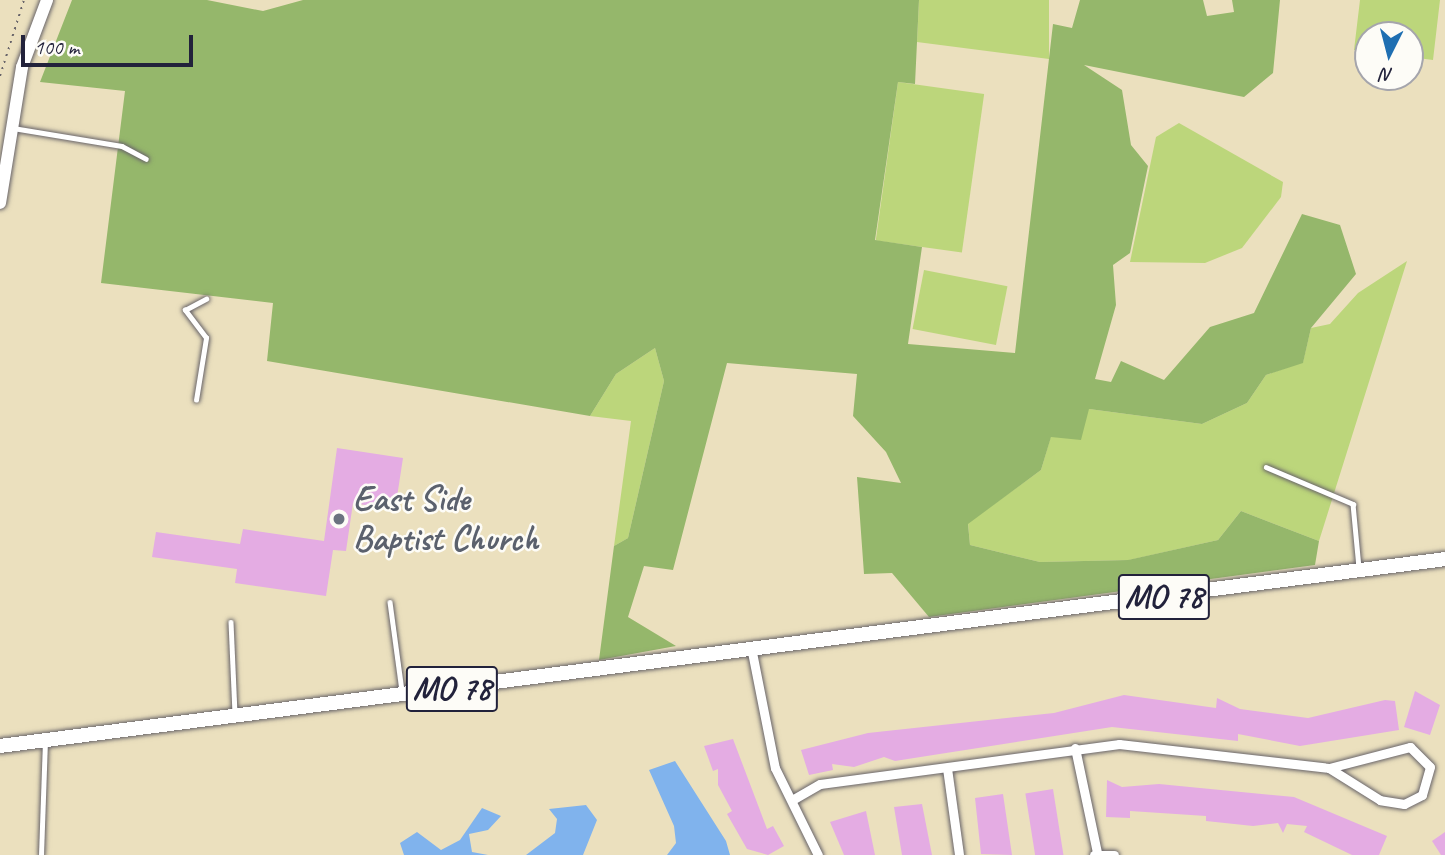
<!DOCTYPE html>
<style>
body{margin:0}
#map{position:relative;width:1445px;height:855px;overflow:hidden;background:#ebe0be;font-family:Caveat,sans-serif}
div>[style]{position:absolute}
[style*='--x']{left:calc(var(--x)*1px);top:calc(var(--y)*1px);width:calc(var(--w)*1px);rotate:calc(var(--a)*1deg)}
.green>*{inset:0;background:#bcd67b;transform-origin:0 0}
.forest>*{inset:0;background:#95b76b}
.water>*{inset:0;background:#80b3ed}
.building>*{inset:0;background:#e4ace3;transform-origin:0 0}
.path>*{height:2px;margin-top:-1px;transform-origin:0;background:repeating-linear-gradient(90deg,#686469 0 2px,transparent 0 7px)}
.roads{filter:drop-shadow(0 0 2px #686469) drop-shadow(0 0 2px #686469)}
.service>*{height:4.5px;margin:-2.25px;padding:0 2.25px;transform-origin:2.25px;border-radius:2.25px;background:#fff}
.minor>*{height:9px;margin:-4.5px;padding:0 4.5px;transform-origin:4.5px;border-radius:4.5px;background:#fff}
.secondary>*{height:12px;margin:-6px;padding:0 6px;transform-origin:6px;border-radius:6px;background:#fff}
.primary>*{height:14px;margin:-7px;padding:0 7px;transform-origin:7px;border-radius:7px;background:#fff}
.dots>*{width:19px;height:19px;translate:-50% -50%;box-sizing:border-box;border:4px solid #fdfcf7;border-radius:50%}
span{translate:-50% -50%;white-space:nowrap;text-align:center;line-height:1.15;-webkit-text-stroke:5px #fdfcf7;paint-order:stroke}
.shield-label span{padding:2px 5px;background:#fdfcf7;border:2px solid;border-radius:5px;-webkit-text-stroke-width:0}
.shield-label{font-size:33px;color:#22223b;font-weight:700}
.worship-label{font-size:35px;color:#5b616d;font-weight:700}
.left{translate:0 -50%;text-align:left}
.north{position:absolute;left:1354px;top:21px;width:70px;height:70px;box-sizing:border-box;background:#fdfcf7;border:2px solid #a5a5ac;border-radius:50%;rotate:186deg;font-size:19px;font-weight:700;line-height:28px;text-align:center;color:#22223b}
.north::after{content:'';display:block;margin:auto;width:24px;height:32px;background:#1f6fb2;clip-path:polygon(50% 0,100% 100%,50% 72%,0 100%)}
.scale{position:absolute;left:21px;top:35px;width:172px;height:32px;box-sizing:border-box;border:4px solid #22223b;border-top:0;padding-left:9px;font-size:21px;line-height:24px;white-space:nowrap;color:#22223b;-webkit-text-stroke:5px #fdfcf7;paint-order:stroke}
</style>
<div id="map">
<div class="green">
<div style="clip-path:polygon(919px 0,1049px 0,1049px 59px,917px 42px)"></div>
<div style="clip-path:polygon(1360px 0,1440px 0,1433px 60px,1410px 57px,1410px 35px,1368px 35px,1368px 52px,1354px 50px)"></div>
<div style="left:898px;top:82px;width:87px;height:160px;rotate:8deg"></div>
<div style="clip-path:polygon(1179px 123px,1283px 182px,1281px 197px,1242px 248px,1205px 263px,1130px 262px,1156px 137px)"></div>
<div style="clip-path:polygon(1407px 261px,1319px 541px,1241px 511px,1218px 540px,1129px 560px,1040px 562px,970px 545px,968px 523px,1041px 470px,1051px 436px,1089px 409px,1202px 424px,1247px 403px,1266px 375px,1303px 362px,1311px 328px,1330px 324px,1358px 293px)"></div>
<div style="left:924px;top:270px;width:85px;height:60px;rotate:11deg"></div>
<div style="clip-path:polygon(655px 348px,664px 381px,628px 538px,614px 546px,631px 421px,590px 416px,616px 374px)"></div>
</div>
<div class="forest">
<div style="clip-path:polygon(72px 0,207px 0,263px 11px,303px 0,919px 0,915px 84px,898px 82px,875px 240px,922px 247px,908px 344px,1015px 353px,1053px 24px,1072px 28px,1080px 0,1203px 0,1207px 16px,1234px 12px,1232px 0,1280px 0,1273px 73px,1244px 97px,1084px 65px,1122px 90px,1131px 145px,1148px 166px,1130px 253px,1113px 265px,1116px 305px,1095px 379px,1111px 382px,1121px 361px,1164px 380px,1210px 327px,1254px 313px,1302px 214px,1340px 225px,1356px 274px,1311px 328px,1303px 363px,1266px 375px,1247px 403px,1202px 424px,1089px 409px,1081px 440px,1051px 437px,1041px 470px,968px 524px,970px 545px,1040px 562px,1128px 560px,1218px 540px,1241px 511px,1319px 541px,1315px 565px,929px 617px,892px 573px,864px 574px,857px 477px,901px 483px,886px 452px,853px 416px,857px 374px,727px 363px,673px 570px,644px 566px,628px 617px,676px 646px,599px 660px,614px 546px,628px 538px,664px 381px,655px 348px,616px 374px,590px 416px,267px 361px,273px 303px,101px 283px,125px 91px,40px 82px)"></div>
</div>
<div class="water">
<div style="clip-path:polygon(675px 761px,726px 841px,730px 855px,667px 855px,676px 843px,674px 826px,649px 770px)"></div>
<div style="clip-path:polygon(586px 805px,597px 820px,583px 855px,526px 855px,555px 833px,557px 819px,549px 809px)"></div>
<div style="clip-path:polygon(482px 808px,501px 816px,488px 830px,469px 834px,472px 852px,488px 855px,404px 855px,400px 843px,417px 832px,441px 850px,460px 840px)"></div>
</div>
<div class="building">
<div style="clip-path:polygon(337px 448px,403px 458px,395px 510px,353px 503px,346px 551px,333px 550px,326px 596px,235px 583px,237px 569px,152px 557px,156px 532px,240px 544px,243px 529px,324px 541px)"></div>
<div style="clip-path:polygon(1415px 691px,1440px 705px,1430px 735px,1404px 727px)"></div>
<div style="clip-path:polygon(1124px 695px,1216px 708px,1217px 698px,1240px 709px,1308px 718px,1385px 700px,1395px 701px,1399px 730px,1300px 746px,1238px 734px,1238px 741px,1112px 727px,895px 761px,884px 757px,854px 767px,832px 764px,833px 770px,809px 775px,801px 750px,868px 733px,1054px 713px)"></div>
<div style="clip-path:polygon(733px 739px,767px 829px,773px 826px,784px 846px,768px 855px,747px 849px,727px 814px,732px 811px,718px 785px,718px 769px,713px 771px,704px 746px)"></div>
<div style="clip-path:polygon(1107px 780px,1122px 787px,1159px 784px,1294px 797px,1387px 836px,1379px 855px,1352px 855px,1304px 832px,1307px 826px,1287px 824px,1283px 833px,1278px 823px,1253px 826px,1206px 821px,1206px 816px,1130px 811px,1130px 818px,1106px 817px)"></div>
<div style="left:1053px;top:789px;width:67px;height:28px;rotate:81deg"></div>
<div style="clip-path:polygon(1003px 794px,1012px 855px,981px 854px,975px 798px)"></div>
<div style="clip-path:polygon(922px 804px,932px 855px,902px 855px,894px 807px)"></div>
<div style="clip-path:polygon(866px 811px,875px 855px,844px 855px,830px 822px)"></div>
<div style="clip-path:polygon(1445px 832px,1445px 855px,1441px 855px,1432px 841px)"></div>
</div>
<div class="path">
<div style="--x:0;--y:76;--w:80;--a:-72.5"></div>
</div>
<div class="roads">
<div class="service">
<div style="--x:13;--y:128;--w:110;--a:9.4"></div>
<div style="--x:122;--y:146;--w:27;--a:28"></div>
<div style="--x:196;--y:400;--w:63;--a:-80.8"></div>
<div style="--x:206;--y:338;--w:35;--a:-127"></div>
<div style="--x:185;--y:310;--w:24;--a:-28"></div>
<div style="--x:1266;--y:467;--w:95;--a:23"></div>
<div style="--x:1353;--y:504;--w:63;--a:84.6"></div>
<div style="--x:390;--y:602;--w:90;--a:82.3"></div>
<div style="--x:231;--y:622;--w:90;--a:87.5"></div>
<div style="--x:41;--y:855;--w:113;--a:-88"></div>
</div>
<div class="minor">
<div style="--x:752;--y:652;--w:118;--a:78.8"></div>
<div style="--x:775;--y:768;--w:97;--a:63.7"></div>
<div style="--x:1075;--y:748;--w:106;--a:78.1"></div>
<div style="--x:947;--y:768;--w:88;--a:82.1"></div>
<div style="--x:792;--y:800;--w:32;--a:-30"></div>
<div style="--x:820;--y:784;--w:302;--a:-7.6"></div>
<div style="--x:1119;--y:744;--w:211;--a:6.5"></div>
<div style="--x:1329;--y:768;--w:84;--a:-14.5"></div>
<div style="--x:1410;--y:747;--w:28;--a:45"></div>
<div style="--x:1430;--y:767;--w:29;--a:106"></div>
<div style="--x:1422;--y:795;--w:20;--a:153"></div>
<div style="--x:1404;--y:804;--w:24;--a:-171"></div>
<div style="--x:1380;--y:800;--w:60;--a:-147.9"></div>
<div style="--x:1094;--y:855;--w:20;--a:0"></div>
</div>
<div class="secondary">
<div style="--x:0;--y:203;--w:138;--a:-80.8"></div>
<div style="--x:22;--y:67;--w:72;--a:-69.5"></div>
</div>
<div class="primary">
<div style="--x:0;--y:746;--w:1457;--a:-7.37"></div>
</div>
</div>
<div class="dots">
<div style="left:339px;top:519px;background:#6b7280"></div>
</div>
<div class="shield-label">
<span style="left:1164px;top:597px">MO 78</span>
<span style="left:452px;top:689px">MO 78</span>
</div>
<div class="worship-label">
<span class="left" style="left:353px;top:519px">East Side<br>Baptist Church</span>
</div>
<div class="north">N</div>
<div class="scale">100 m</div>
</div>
